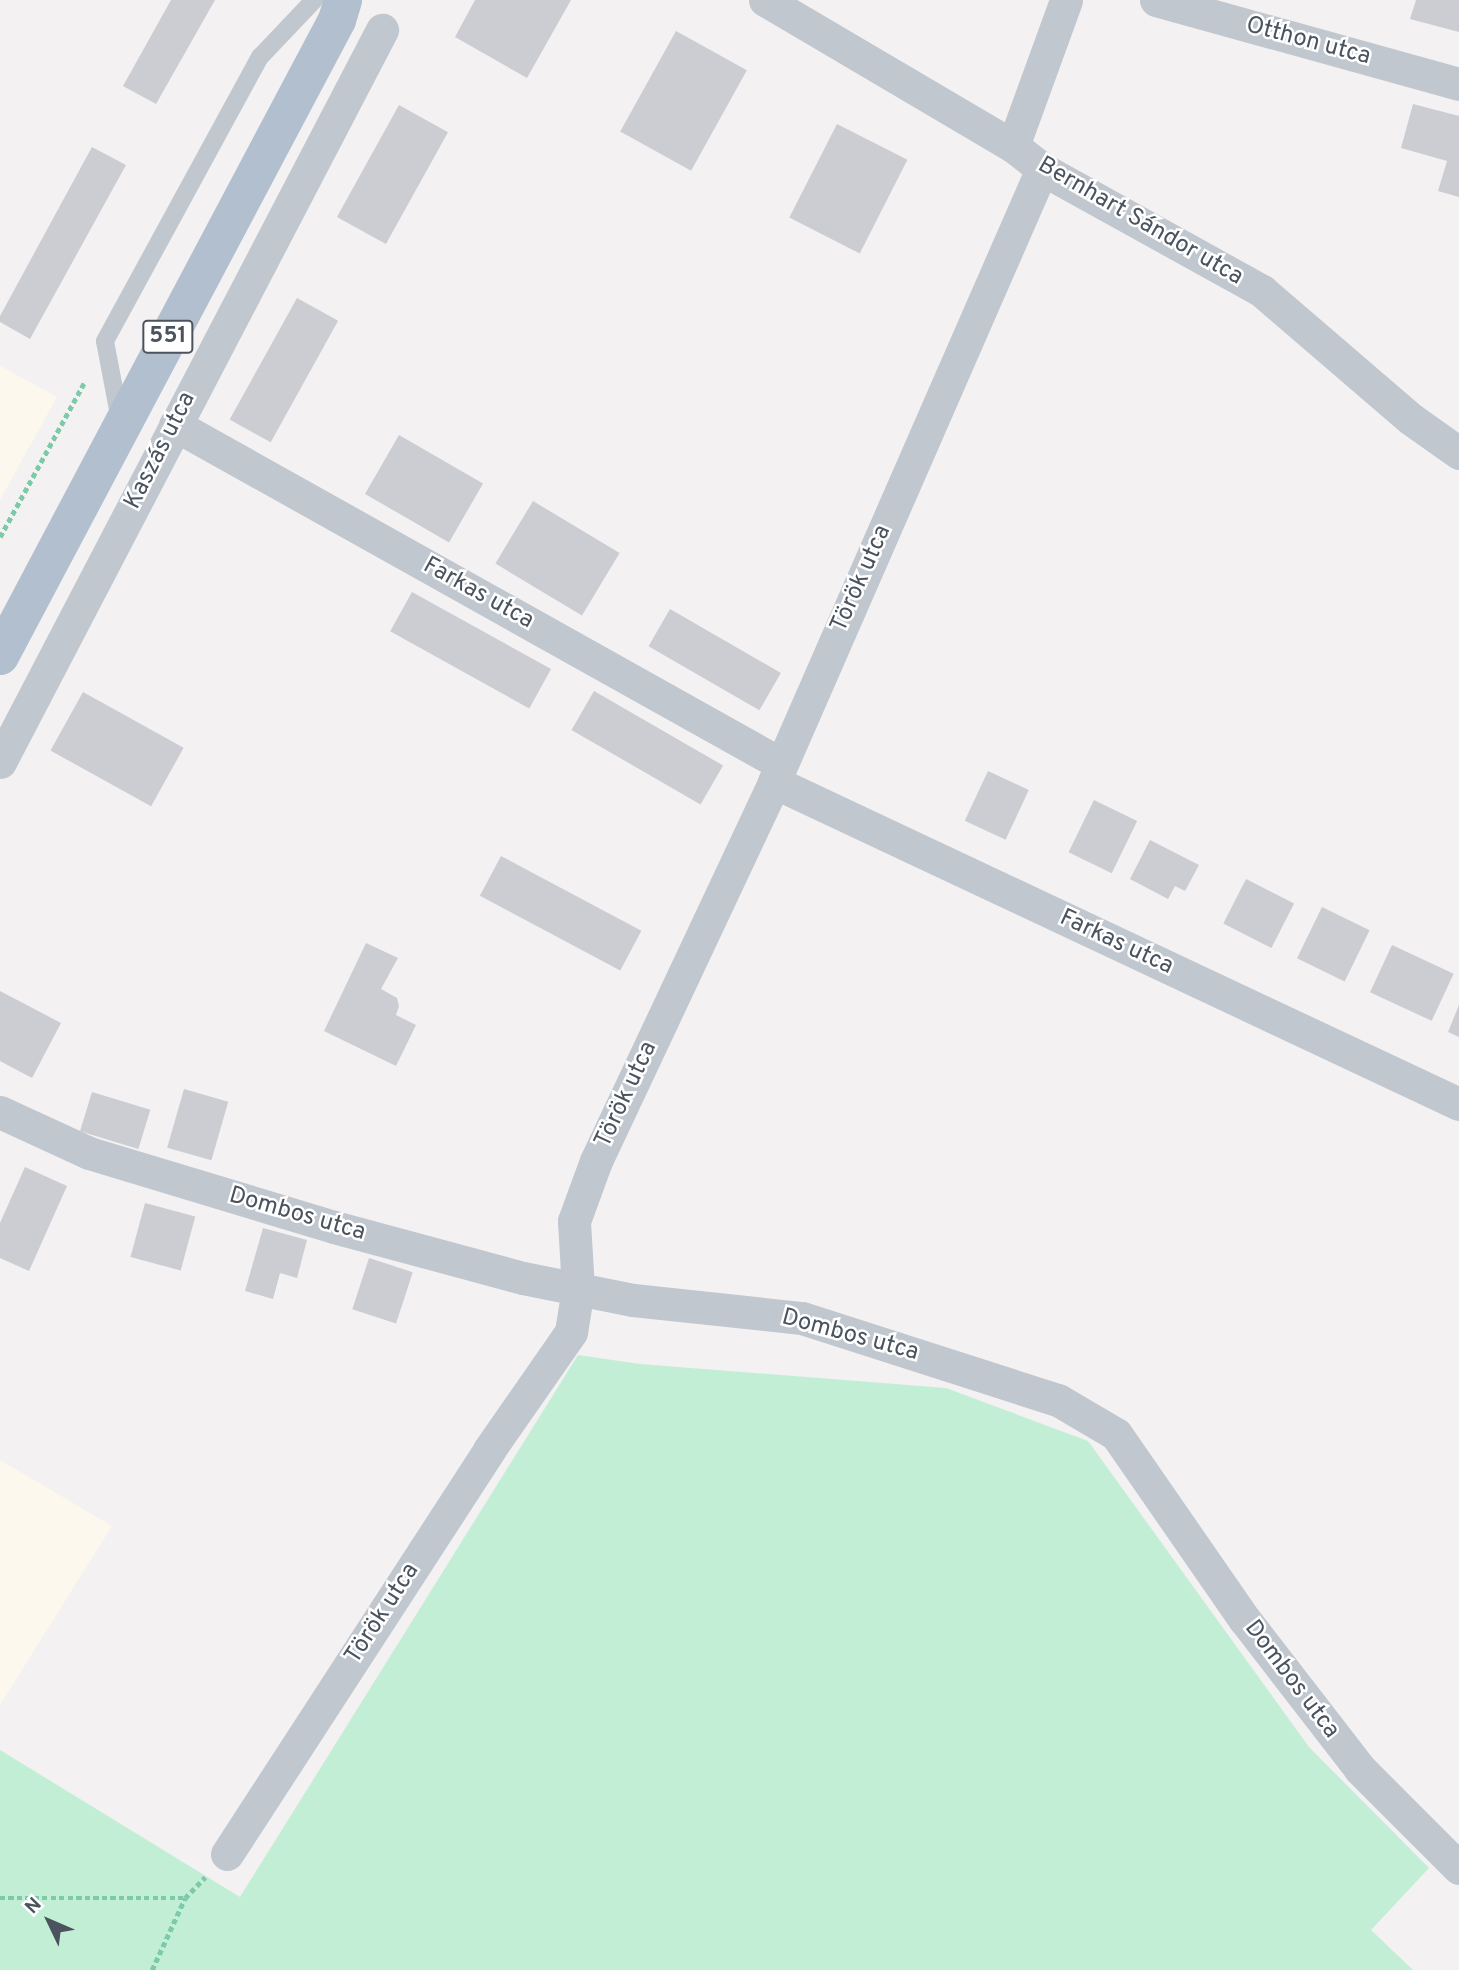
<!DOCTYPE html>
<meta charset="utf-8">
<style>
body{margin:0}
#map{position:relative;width:1459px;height:1970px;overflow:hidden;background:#f3f1f1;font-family:Overpass,sans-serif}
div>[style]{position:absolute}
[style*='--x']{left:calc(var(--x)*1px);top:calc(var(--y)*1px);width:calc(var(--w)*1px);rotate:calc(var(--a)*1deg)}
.commercial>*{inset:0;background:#fcf8ed}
.green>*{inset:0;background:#c3eed6}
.building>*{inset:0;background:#cbcdd3;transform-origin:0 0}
.path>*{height:4.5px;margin-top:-2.25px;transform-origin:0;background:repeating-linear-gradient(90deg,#7ccaa8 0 5px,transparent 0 8.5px)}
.lane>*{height:18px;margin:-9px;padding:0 9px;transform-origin:9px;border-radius:9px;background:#c0c7cf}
.street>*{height:33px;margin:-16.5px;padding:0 16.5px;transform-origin:16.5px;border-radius:16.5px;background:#c0c7cf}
.primary>*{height:38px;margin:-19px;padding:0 19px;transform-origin:19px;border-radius:19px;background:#b2bfce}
span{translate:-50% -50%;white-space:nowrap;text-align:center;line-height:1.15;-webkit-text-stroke:5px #fff;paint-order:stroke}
.shield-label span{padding:2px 5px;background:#fff;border:2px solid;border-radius:5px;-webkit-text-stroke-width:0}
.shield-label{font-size:23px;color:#4a535e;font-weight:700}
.street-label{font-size:24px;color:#4a535e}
.north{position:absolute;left:14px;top:1886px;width:70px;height:70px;-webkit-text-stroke:5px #fff;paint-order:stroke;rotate:314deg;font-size:19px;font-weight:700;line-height:28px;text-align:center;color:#4a535e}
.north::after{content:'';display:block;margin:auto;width:24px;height:32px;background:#4a535e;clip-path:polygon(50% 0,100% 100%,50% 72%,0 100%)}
</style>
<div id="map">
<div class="commercial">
<div style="clip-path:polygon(0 366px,57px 397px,0 500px)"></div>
<div style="clip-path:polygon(0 1460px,112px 1526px,0 1705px)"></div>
</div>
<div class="green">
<div style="clip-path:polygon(578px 1355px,640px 1364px,946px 1388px,1088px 1441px,1309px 1747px,1429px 1868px,1371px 1930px,1413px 1970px,0 1970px,0 1750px,240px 1897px)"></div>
</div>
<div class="building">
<div style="clip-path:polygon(171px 0,215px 0,156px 104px,123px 86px)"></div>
<div style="clip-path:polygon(475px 0,571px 0,527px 78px,455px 37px)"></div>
<div style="clip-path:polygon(1416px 0,1459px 0,1459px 32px,1410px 19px)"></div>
<div style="left:676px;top:31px;width:81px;height:115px;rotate:29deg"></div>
<div style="clip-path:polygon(1413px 104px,1459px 116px,1459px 197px,1438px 191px,1447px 161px,1401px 148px)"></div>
<div style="left:399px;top:105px;width:56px;height:128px;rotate:29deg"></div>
<div style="left:837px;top:124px;width:79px;height:105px;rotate:27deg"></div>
<div style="clip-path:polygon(92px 147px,126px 165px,30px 339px,0 322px,0 316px)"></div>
<div style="left:297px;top:298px;width:47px;height:139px;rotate:29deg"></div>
<div style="left:399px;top:435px;width:97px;height:68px;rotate:30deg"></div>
<div style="left:533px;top:501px;width:101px;height:73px;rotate:31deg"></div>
<div style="left:412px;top:592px;width:159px;height:45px;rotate:29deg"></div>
<div style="left:670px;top:609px;width:128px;height:43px;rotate:30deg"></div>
<div style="left:594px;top:691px;width:149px;height:45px;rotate:30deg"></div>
<div style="left:83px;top:692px;width:115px;height:67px;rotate:29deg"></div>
<div style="left:988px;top:771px;width:45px;height:55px;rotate:25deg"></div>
<div style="left:1094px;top:800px;width:48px;height:58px;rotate:26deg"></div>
<div style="clip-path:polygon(1150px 840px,1199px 865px,1185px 891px,1175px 886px,1168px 899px,1130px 879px)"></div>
<div style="left:501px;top:856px;width:159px;height:45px;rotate:28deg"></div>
<div style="left:1246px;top:879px;width:54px;height:50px;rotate:27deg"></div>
<div style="left:1322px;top:907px;width:53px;height:57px;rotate:26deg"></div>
<div style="clip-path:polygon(366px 943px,398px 958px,381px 989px,397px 998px,399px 1006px,396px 1015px,416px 1025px,396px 1066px,324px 1031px)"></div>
<div style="left:1392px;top:945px;width:68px;height:52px;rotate:25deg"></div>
<div style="clip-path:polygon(0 991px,61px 1023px,32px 1078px,0 1061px)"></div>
<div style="clip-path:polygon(1459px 1005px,1459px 1037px,1448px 1032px)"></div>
<div style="left:184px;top:1089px;width:46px;height:61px;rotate:16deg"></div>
<div style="left:92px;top:1092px;width:61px;height:41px;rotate:17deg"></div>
<div style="clip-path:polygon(25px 1167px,67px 1186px,29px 1271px,0 1258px,0 1223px)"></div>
<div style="left:145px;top:1203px;width:52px;height:56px;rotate:15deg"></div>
<div style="clip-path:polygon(263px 1228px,307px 1240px,297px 1278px,280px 1273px,273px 1299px,245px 1291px)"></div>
<div style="left:369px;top:1258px;width:46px;height:54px;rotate:18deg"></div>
</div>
<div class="path">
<div style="--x:0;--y:537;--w:178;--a:-61.4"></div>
<div style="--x:0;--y:1898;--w:185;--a:0"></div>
<div style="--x:152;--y:1970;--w:79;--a:-65.4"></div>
<div style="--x:185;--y:1898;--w:29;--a:-46"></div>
</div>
<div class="lane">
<div style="--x:120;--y:420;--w:80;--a:-100.8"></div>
<div style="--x:105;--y:341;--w:324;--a:-61.4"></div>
<div style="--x:260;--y:57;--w:79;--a:-46.5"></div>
</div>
<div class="street">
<div style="--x:765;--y:0;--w:288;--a:30.5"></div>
<div style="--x:1013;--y:146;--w:37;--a:38"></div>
<div style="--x:1042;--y:169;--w:252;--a:29"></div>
<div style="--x:1262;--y:291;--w:196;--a:40.7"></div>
<div style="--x:1411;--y:419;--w:59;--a:35.3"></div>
<div style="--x:1156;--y:0;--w:314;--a:15.5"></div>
<div style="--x:1013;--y:146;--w:155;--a:-70"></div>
<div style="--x:175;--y:425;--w:694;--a:29.22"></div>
<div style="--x:0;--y:762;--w:826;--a:-62.44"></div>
<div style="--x:774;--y:782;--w:757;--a:25.18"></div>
<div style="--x:0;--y:1112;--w:98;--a:24.7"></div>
<div style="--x:89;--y:1153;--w:256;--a:16.8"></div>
<div style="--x:334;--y:1227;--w:196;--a:15.1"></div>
<div style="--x:523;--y:1278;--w:112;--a:11.3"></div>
<div style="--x:633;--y:1300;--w:170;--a:6.1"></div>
<div style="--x:802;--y:1318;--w:269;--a:17.8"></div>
<div style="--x:1058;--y:1400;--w:67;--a:30.4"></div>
<div style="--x:1116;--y:1434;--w:226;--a:55.3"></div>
<div style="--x:1245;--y:1620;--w:188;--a:52.3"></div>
<div style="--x:1360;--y:1769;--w:140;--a:45"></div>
<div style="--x:227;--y:1854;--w:482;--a:-57"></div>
<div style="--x:489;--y:1450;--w:144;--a:-55.2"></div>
<div style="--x:571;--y:1332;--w:44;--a:-80.8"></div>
<div style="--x:578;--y:1289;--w:68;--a:-93.4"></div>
<div style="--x:574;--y:1221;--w:64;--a:-69.9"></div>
<div style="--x:596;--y:1161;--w:419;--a:-64.8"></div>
<div style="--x:774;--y:782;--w:669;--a:-66.39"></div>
</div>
<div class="primary">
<div style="--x:0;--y:656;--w:720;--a:-62.08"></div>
<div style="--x:337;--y:20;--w:21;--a:-73"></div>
</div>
<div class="shield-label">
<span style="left:168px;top:337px">551</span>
</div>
<div class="street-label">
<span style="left:1308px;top:42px;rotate:15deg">Otthon utca</span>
<span style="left:1140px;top:222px;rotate:30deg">Bernhart Sándor utca</span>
<span style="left:161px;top:451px;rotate:-63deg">Kaszás utca</span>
<span style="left:862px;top:579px;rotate:-66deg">Török utca</span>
<span style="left:478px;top:594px;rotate:29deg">Farkas utca</span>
<span style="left:1116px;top:943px;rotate:25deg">Farkas utca</span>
<span style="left:627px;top:1095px;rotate:-65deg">Török utca</span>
<span style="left:297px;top:1215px;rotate:16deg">Dombos utca</span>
<span style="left:850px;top:1336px;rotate:15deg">Dombos utca</span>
<span style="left:383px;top:1614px;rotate:-57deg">Török utca</span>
<span style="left:1291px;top:1680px;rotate:53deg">Dombos utca</span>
</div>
<div class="north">N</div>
</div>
